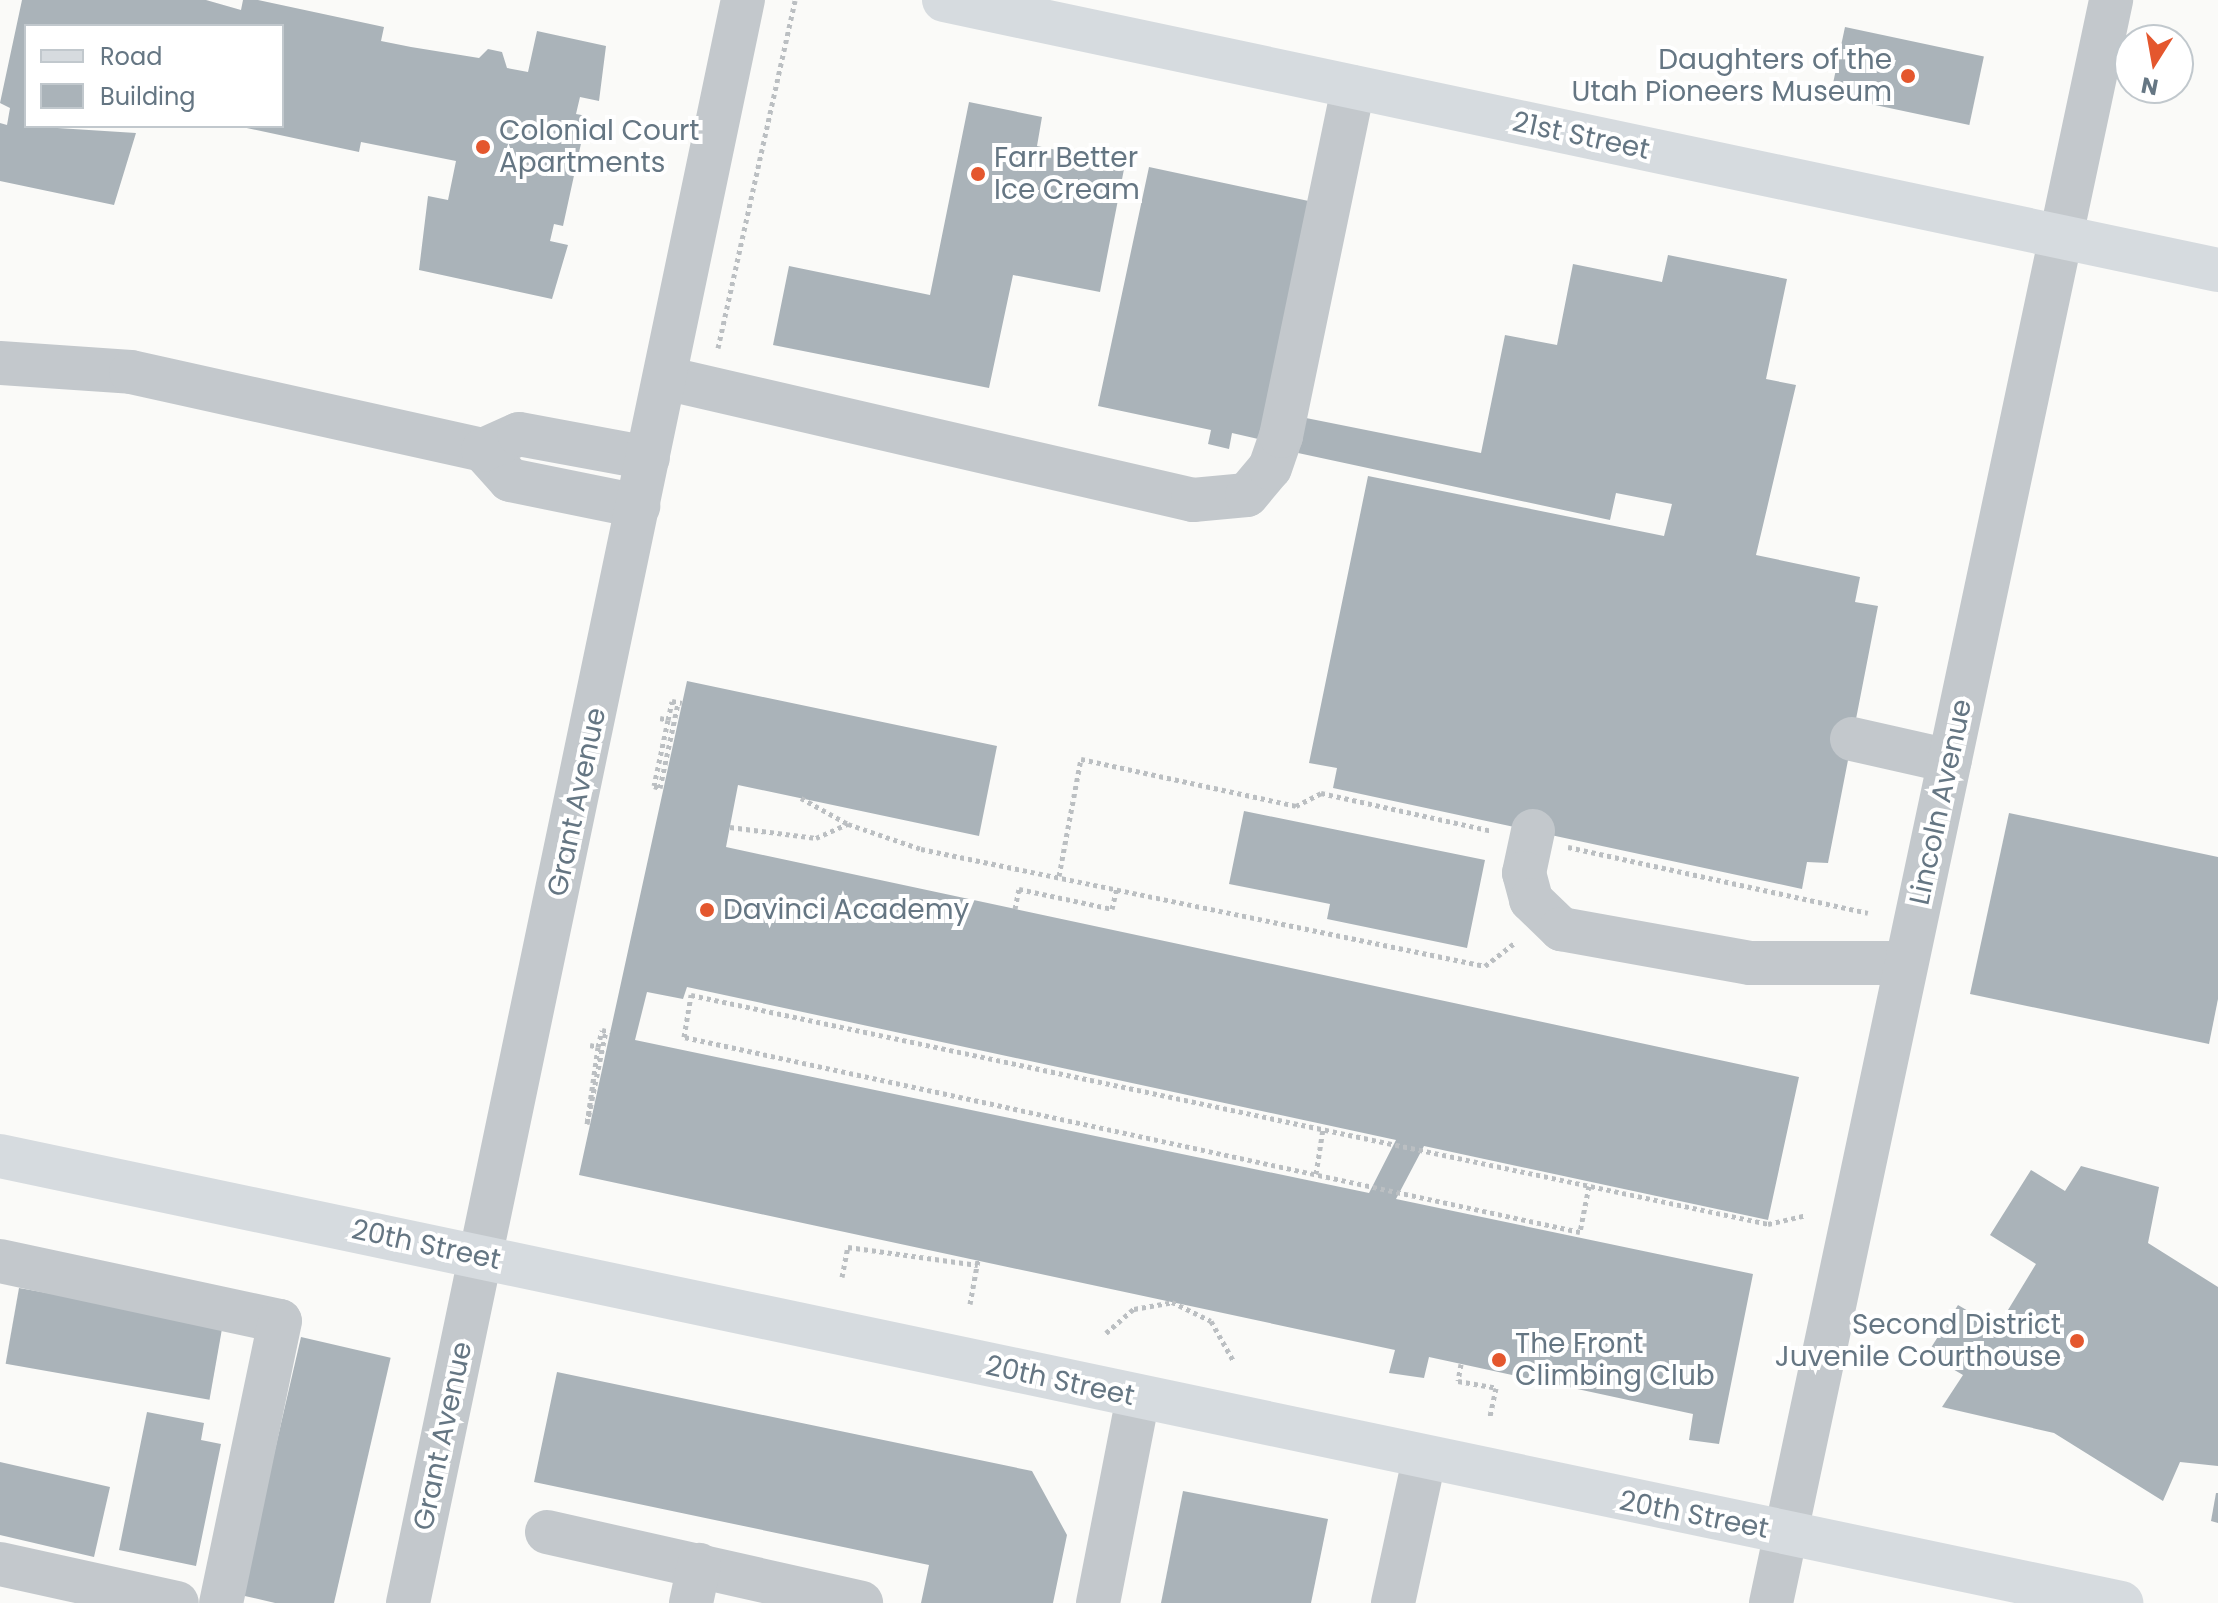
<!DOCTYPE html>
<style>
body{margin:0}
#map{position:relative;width:2218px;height:1603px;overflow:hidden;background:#fafaf8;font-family:Poppins,sans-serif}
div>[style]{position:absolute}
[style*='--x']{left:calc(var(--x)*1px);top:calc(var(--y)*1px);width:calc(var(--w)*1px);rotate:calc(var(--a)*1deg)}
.building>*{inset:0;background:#aab3b9;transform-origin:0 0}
.path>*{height:5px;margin-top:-2.5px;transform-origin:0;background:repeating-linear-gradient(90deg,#bbbfc2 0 4px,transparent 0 8px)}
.minor>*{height:44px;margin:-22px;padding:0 22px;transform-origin:22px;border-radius:22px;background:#c3c8cc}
.major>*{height:44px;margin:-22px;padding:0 22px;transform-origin:22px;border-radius:22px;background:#d6dbdf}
.dots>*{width:22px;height:22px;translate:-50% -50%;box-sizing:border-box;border:4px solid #fff;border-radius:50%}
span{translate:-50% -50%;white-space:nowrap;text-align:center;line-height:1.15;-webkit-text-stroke:8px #fff;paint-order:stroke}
.poi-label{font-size:28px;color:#657683}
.right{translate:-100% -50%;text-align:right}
.left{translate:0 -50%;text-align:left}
.street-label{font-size:28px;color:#657683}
.legend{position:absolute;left:24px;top:24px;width:260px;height:104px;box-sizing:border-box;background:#fff;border:2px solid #c1c8cd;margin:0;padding:10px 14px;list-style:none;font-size:24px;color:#657683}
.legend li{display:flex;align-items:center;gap:16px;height:40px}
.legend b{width:40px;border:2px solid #c1c8cd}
.north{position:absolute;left:2114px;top:24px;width:80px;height:80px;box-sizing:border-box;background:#fff;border:2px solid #c1c8cd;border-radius:50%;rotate:191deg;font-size:22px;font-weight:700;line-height:32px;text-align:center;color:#657683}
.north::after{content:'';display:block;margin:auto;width:28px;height:36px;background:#e4572e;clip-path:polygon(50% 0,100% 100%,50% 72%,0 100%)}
</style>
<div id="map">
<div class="building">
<div style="clip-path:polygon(22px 0,206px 0,241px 10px,243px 0,258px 0,384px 27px,381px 41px,411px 47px,479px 58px,488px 49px,502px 52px,507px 68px,528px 72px,537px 31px,606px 46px,599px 101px,580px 97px,576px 114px,587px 116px,563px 226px,554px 224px,550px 241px,568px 245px,552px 299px,419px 270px,428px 196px,448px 200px,456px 161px,361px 142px,359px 152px,242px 127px,282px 126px,282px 26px,26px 26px,26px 126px,136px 133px,114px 205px,0 181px,0 123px,7px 125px,10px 108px,0 103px)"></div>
<div style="left:1845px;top:27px;width:142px;height:70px;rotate:12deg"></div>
<div style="clip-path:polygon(969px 102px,1042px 117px,1037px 146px,1125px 164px,1100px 292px,1013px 275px,989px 388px,773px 345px,789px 266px,930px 295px)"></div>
<div style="clip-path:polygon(1149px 167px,1318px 203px,1267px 441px,1232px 433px,1229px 449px,1208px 444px,1211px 430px,1098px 406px)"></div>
<div style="clip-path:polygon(1668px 255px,1787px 279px,1766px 379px,1796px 385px,1756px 555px,1860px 577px,1855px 602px,1878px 606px,1828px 863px,1807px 862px,1802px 889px,1333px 788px,1337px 768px,1309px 763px,1368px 476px,1664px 536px,1672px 504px,1616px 493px,1610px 520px,1298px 453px,1306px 418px,1481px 453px,1505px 335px,1557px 345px,1573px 264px,1662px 282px)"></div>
<div style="clip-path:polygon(evenodd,687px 681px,997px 746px,979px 836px,738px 785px,726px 847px,1799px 1077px,1768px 1220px,1424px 1146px,1396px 1199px,1753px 1274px,1719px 1444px,1689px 1440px,1693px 1414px,1429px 1357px,1424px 1378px,1389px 1373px,1395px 1350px,579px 1175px,687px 681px,687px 987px,1396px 1140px,1369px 1193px,635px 1040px,647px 992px,683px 999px,687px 987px)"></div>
<div style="clip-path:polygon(1244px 811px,1485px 860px,1467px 948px,1327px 919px,1330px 904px,1229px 884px)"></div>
<div style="clip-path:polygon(2009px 813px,2218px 857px,2218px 999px,2209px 1044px,1970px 994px)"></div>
<div style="clip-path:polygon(2081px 1166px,2159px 1187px,2148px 1243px,2218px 1287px,2218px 1466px,2180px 1462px,2163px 1501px,2054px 1433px,1942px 1407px,1963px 1375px,1927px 1354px,1958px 1305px,1997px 1328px,2036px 1264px,1990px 1235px,2031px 1170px,2065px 1191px)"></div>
<div style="left:19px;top:1288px;width:207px;height:77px;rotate:10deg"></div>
<div style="left:301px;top:1337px;width:92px;height:265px;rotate:13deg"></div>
<div style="clip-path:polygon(557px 1372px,1032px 1471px,1067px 1535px,1053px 1603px,921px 1603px,929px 1565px,534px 1482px)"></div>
<div style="clip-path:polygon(147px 1412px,204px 1423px,201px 1440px,221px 1444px,196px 1566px,119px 1550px)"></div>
<div style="clip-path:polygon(0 1462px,110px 1487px,94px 1557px,0 1535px)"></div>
<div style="clip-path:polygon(1183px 1491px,1328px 1519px,1311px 1603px,1161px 1603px)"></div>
<div style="clip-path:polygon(2216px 1493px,2218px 1493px,2218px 1523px,2211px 1521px)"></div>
</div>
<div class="path">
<div style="--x:718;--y:348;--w:356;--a:-77.5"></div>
<div style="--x:660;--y:718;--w:8;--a:14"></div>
<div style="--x:668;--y:720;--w:67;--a:102"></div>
<div style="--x:654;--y:786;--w:6;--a:18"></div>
<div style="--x:660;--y:788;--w:87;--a:-78"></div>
<div style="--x:668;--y:720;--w:19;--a:-78"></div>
<div style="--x:672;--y:701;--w:10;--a:11"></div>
<div style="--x:801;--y:798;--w:54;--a:29"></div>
<div style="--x:848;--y:824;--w:77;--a:18.9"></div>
<div style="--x:921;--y:849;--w:576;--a:11.72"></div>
<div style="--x:1485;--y:966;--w:39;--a:-38"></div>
<div style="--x:730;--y:827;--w:87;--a:7.3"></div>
<div style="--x:816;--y:838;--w:35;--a:-24"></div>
<div style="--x:1568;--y:847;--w:307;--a:12.4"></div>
<div style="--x:1059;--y:876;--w:119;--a:-79.4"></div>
<div style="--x:1081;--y:759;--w:220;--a:12.3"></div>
<div style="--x:1296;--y:806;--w:28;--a:-27"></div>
<div style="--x:1321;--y:793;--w:175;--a:12.5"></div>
<div style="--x:1015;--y:909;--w:20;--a:-79"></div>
<div style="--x:1019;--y:889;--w:95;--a:12.1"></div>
<div style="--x:1112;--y:909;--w:22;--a:-77"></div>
<div style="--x:590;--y:1045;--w:8;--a:14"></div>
<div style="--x:598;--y:1047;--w:78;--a:98.1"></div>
<div style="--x:587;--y:1124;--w:95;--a:-78.5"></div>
<div style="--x:598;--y:1047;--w:17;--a:-77"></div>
<div style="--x:602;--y:1030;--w:8;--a:14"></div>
<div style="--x:1316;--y:1174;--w:46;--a:-81.2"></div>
<div style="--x:1589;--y:1186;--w:47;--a:101.1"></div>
<div style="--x:1580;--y:1232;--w:917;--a:-167.72"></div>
<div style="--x:684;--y:1037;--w:43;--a:-80.5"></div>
<div style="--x:691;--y:995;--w:1101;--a:12"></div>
<div style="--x:1768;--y:1224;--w:37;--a:-13"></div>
<div style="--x:842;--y:1277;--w:31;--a:-79"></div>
<div style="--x:848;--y:1247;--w:131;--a:7.9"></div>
<div style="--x:970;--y:1304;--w:45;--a:-79.7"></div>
<div style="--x:1106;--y:1333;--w:37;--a:-41"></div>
<div style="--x:1134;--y:1309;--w:39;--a:-10"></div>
<div style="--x:1172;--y:1302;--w:43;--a:26"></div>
<div style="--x:1211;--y:1321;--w:45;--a:60.6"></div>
<div style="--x:1461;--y:1364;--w:17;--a:100"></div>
<div style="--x:1458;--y:1381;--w:39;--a:10"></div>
<div style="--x:1496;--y:1388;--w:29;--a:102"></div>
</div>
<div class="minor">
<div style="--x:0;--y:363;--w:131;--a:3.9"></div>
<div style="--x:131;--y:372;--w:361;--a:12.5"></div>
<div style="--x:483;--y:450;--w:40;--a:48"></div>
<div style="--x:510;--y:480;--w:131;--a:11.5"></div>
<div style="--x:665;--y:378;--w:542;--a:13.01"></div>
<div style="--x:1193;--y:500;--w:54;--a:-5.3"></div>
<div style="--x:1247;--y:495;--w:35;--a:-50"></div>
<div style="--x:1270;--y:468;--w:34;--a:-71"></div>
<div style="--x:1281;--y:436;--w:356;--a:-78.3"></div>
<div style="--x:483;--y:450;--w:39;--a:-24"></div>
<div style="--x:519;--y:434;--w:131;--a:10.5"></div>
<div style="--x:1852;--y:739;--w:100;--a:12.7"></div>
<div style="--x:1533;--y:831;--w:43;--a:102.1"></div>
<div style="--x:1524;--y:873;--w:28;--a:75"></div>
<div style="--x:1531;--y:900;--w:42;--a:44"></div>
<div style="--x:1561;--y:929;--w:192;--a:10.2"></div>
<div style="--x:1750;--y:963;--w:156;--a:0"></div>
<div style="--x:0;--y:1261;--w:286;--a:12.1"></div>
<div style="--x:280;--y:1321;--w:288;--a:101.8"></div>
<div style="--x:547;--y:1532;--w:322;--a:12.7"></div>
<div style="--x:0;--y:1564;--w:181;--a:12.4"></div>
<div style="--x:408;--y:1603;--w:1638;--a:-78.2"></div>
<div style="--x:691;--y:1603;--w:39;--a:-78"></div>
<div style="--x:1098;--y:1603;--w:209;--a:-79"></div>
<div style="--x:1393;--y:1603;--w:146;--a:-77.8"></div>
<div style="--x:1771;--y:1603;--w:1639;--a:-78.02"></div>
</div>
<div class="major">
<div style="--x:944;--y:0;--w:1302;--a:11.97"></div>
<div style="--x:0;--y:1156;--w:2168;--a:11.9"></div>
</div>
<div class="dots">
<div style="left:1908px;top:76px;background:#e4572e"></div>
<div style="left:483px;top:147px;background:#e4572e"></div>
<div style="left:978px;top:174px;background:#e4572e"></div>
<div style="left:707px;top:910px;background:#e4572e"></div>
<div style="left:2077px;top:1341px;background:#e4572e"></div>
<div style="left:1499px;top:1360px;background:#e4572e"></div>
</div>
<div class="poi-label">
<span class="right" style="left:1892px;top:76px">Daughters of the<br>Utah Pioneers Museum</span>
<span class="left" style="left:499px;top:147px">Colonial Court<br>Apartments</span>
<span class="left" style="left:994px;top:174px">Farr Better<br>Ice Cream</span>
<span class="left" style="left:723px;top:910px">Davinci Academy</span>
<span class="right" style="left:2061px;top:1341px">Second District<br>Juvenile Courthouse</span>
<span class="left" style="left:1515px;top:1360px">The Front<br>Climbing Club</span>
</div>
<div class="street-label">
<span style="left:1581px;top:136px;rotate:12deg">21st Street</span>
<span style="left:577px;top:802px;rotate:-78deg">Grant Avenue</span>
<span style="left:1941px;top:802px;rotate:-78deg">Lincoln Avenue</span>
<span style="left:426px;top:1245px;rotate:12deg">20th Street</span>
<span style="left:1060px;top:1381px;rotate:12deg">20th Street</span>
<span style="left:443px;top:1436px;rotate:-78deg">Grant Avenue</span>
<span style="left:1694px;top:1515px;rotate:11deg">20th Street</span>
</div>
<ul class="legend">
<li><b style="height:10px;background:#d6dbdf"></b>Road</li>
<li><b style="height:22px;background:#aab3b9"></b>Building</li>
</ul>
<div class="north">N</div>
</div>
